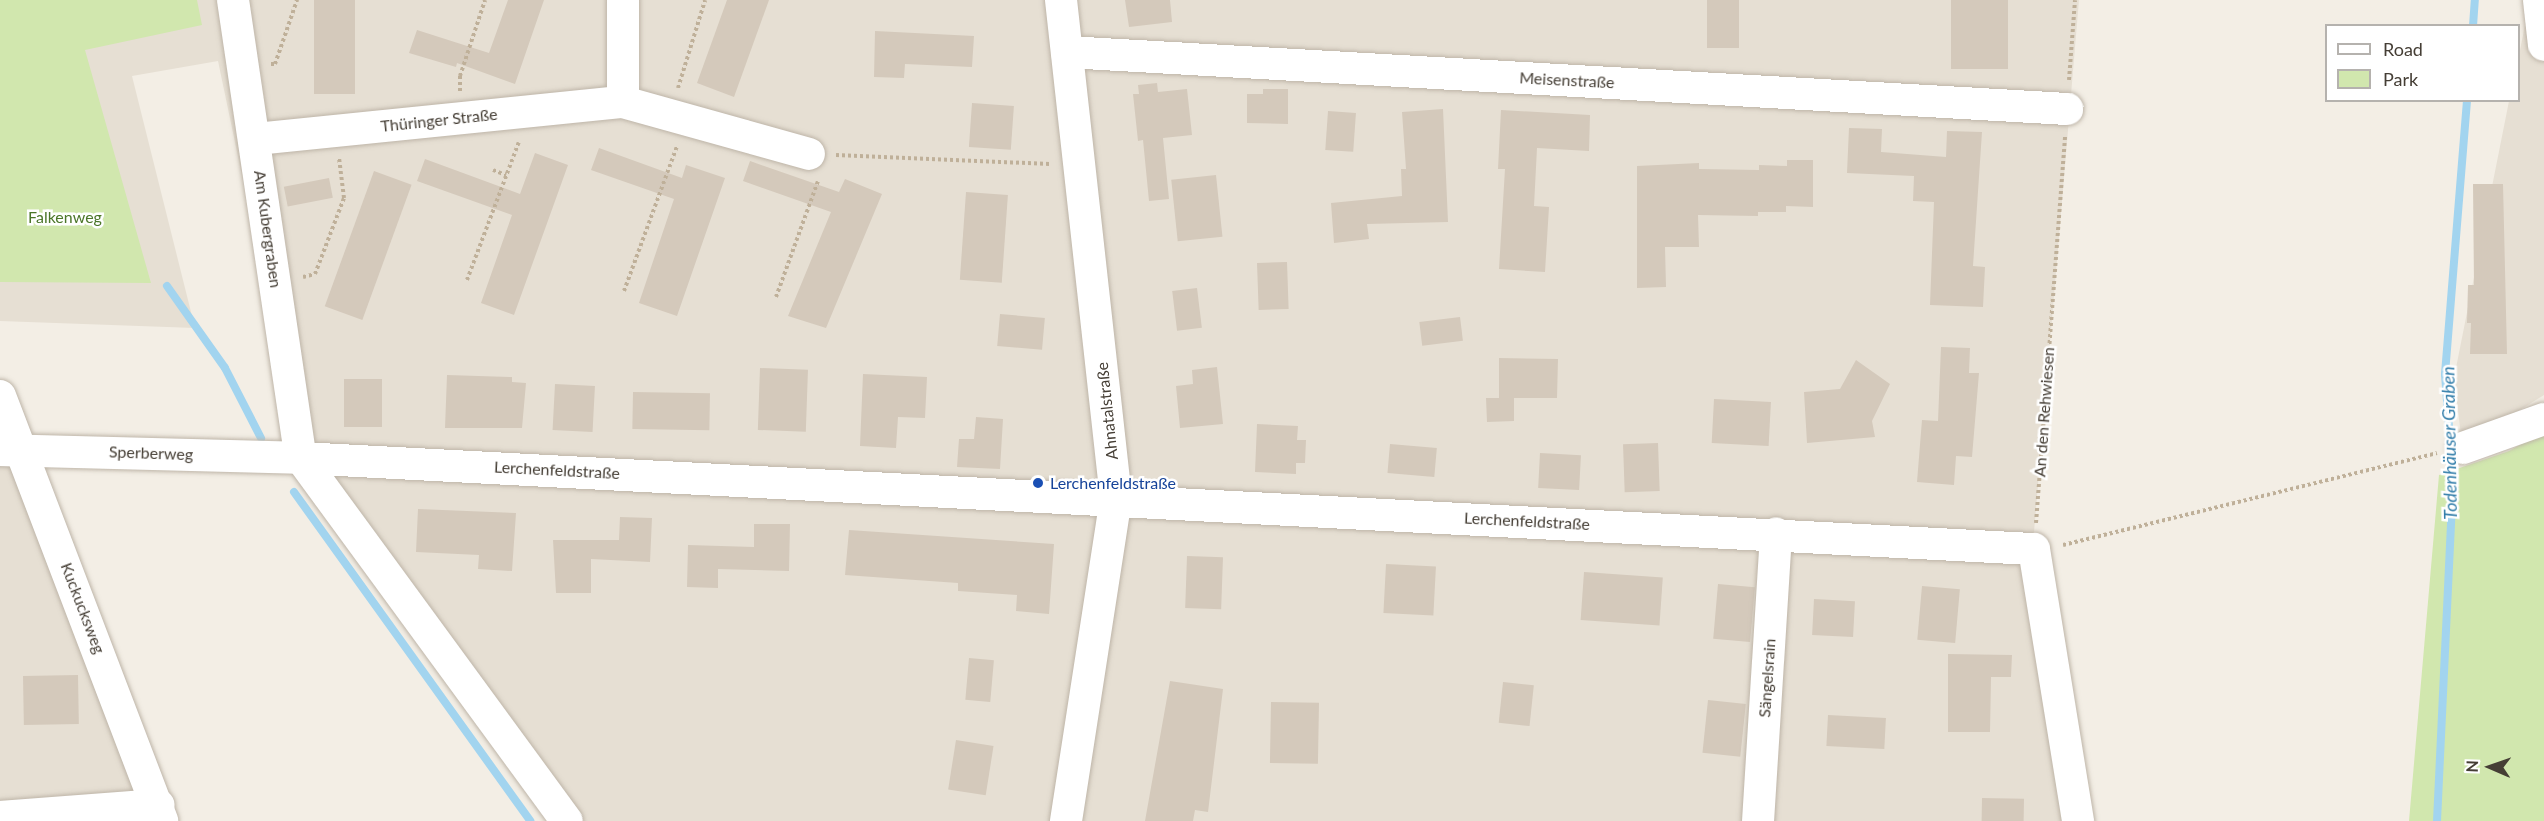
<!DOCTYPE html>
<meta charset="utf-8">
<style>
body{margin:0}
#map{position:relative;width:2544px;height:821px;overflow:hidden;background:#f3eee5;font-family:Lato,sans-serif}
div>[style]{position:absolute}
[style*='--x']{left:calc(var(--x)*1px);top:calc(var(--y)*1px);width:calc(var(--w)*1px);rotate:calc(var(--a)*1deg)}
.residential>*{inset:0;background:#e6dfd3}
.green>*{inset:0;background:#d1e7ae}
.stream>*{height:8px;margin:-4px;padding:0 4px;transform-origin:4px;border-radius:4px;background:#a2d4ef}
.building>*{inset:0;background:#d4c9bb;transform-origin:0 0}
.path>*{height:4px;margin-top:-2px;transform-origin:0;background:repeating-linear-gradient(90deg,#bfb099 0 3px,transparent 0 6px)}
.roads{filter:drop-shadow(0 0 2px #beb5a8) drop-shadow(0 0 2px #beb5a8)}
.minor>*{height:32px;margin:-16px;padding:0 16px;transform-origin:16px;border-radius:16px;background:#fff}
.dots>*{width:16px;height:16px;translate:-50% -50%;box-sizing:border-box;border:3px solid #fff;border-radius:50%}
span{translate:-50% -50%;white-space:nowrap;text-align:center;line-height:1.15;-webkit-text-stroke:5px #fff;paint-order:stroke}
.street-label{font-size:16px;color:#453e35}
.park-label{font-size:16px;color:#4b7629}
.transit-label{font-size:16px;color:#164399}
.left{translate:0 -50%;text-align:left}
.water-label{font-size:18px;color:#2e7ba8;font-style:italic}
.legend{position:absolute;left:2325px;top:24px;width:195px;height:78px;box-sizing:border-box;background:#fff;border:2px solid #b5b2ae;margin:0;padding:8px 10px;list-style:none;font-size:18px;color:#453e35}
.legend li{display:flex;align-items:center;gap:12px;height:30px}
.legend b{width:30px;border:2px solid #b5b2ae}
.north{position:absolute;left:2460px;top:737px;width:60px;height:60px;-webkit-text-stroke:4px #fff;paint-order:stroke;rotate:272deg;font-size:16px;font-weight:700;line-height:24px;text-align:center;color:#453e35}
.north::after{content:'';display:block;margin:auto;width:21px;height:27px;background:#453e35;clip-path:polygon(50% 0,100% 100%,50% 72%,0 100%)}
</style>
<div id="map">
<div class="residential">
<div style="clip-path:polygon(0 0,2079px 0,2034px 532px,2074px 821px,567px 821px,301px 458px,218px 61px,132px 76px,195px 328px,0 321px)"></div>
<div style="clip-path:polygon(2530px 0,2544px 0,2544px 395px,2487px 430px,2461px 435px,2454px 378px,2509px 101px,2518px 100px,2519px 55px)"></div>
<div style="clip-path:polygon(0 384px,159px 805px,0 821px)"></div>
</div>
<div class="green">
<div style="clip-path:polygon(0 0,197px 0,202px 25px,85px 50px,151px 283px,0 282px)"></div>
<div style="clip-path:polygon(2544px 431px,2544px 821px,2409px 821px,2439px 475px,2509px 451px)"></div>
</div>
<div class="stream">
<div style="--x:2473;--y:26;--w:26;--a:-86"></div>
<div style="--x:167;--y:286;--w:100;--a:54.7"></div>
<div style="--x:225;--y:368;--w:79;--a:62.8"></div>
<div style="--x:294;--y:492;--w:405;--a:54.3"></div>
<div style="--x:2437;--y:821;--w:340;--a:-87.3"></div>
<div style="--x:2453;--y:481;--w:107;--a:-94.3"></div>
<div style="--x:2445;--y:374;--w:275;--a:-85.4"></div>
</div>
<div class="building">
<div style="left:314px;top:0;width:41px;height:94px"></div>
<div style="clip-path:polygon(508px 0,544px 0,515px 84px,457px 63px,456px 67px,409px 53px,417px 30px,489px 53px)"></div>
<div style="clip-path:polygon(727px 0,769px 0,734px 97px,697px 83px)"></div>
<div style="clip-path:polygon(1125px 0,1170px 0,1172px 22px,1129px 27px)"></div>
<div style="left:1707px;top:0;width:32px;height:48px"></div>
<div style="left:1951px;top:0;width:57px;height:69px"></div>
<div style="clip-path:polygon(875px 31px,974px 36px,972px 67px,905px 64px,904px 78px,874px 77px)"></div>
<div style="clip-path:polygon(1157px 83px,1158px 92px,1187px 89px,1192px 135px,1163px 138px,1169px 199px,1149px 201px,1143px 140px,1138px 141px,1133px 94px,1139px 94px,1138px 85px)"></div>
<div style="clip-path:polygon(1263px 89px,1288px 89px,1288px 124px,1247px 123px,1247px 94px,1263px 94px)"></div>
<div style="left:972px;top:103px;width:42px;height:44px;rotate:4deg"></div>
<div style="clip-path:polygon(1443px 109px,1448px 222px,1367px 224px,1369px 239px,1334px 243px,1331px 203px,1402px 196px,1401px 169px,1406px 169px,1402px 112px)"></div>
<div style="clip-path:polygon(1501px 110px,1590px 115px,1589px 151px,1537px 148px,1534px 206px,1549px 207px,1545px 272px,1499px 269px,1505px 169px,1498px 169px)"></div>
<div style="left:1328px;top:111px;width:28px;height:39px;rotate:4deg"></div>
<div style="clip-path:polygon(1849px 128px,1882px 129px,1881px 152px,1946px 157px,1947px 131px,1982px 132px,1973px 266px,1985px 267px,1983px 307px,1930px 305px,1934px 202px,1913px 201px,1914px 176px,1847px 173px)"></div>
<div style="clip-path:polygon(599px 148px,682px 178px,686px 165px,725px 178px,677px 316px,639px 303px,674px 199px,591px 170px)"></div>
<div style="clip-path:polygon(535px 153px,568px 165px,514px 315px,481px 303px,512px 215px,417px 181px,425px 159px,520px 194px)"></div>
<div style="clip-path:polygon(1787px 160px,1813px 160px,1813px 207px,1786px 206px,1786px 212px,1758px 212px,1758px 216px,1698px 215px,1699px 247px,1665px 247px,1666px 287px,1637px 288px,1637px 166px,1699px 163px,1699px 169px,1759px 170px,1759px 165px,1787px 166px)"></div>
<div style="clip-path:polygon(750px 161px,839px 192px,845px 179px,882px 194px,826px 328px,788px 316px,831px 212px,743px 181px)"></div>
<div style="left:374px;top:171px;width:40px;height:144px;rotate:20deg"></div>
<div style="left:1216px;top:175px;width:62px;height:45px;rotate:84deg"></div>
<div style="left:329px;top:178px;width:20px;height:46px;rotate:79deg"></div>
<div style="clip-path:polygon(2473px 184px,2503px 184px,2507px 354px,2470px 354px,2471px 323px,2467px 323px,2468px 285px,2474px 285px)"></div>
<div style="left:966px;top:192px;width:42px;height:88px;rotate:4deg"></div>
<div style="left:1287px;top:262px;width:47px;height:30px;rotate:88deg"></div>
<div style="left:1197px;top:288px;width:40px;height:25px;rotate:83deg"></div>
<div style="left:1000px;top:314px;width:45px;height:32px;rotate:5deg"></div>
<div style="left:1460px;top:317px;width:24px;height:41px;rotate:83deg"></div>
<div style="clip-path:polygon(1941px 347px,1970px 348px,1969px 373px,1979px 373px,1972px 457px,1956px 456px,1954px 485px,1917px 482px,1922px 420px,1938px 421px)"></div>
<div style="clip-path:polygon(1499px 358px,1558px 359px,1557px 398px,1514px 398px,1514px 421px,1487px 422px,1486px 398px,1502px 398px,1499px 398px)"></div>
<div style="clip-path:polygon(1856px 360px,1890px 384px,1872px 421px,1875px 437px,1807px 443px,1804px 392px,1840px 389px)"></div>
<div style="clip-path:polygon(1217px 367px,1223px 424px,1180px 428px,1176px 386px,1193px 384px,1192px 370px)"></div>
<div style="left:760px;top:368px;width:48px;height:62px;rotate:2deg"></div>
<div style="clip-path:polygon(863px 374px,927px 377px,925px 418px,898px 417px,896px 448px,860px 446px)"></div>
<div style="clip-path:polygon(447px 375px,512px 377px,512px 382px,526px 383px,522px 428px,445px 428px)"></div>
<div style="left:344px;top:379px;width:38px;height:48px"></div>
<div style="left:555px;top:384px;width:40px;height:46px;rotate:3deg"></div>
<div style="left:633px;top:392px;width:77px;height:37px;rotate:1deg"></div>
<div style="left:1714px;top:399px;width:57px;height:44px;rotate:3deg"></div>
<div style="clip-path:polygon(976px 417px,1003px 419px,1000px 469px,957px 467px,959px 439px,974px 439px)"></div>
<div style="clip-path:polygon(1257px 424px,1298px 426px,1297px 440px,1306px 440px,1305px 463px,1296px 463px,1296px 474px,1255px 472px)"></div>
<div style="left:1658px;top:443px;width:48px;height:35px;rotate:88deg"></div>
<div style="left:1390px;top:444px;width:47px;height:29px;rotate:5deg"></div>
<div style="left:1540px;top:453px;width:41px;height:35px;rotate:3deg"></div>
<div style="clip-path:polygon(418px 509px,516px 513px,512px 571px,478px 569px,479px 555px,416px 552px)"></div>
<div style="clip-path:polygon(620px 517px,652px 518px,650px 562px,591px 559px,591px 593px,556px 593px,553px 540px,619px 540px)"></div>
<div style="clip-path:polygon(754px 524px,790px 524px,789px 571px,718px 569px,718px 588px,687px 587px,688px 545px,754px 547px)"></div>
<div style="clip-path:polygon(849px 530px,1054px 544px,1049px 614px,1016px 611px,1017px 595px,958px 591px,958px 583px,845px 575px)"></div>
<div style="left:1187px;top:556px;width:36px;height:52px;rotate:2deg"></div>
<div style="left:1386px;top:564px;width:50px;height:49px;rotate:3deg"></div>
<div style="left:1584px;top:572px;width:79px;height:48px;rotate:4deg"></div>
<div style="left:1718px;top:584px;width:37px;height:55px;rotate:5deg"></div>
<div style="left:1922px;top:586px;width:38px;height:54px;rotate:5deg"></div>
<div style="left:1814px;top:599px;width:41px;height:36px;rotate:3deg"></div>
<div style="clip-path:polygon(1948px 654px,2012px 655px,2011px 677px,1991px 677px,1990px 732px,1948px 732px)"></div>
<div style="left:969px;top:658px;width:25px;height:42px;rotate:5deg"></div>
<div style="left:78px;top:675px;width:49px;height:55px;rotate:89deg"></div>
<div style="clip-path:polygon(1170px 681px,1223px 689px,1208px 812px,1195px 810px,1193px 821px,1145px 821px)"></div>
<div style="left:1503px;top:682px;width:31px;height:41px;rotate:6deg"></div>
<div style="left:1708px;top:700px;width:38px;height:53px;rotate:6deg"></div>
<div style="left:1271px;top:702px;width:48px;height:61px;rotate:1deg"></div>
<div style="left:1828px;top:715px;width:58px;height:31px;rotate:3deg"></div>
<div style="left:956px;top:740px;width:38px;height:50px;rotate:9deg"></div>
<div style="left:1982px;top:798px;width:42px;height:23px;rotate:1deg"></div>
</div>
<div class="path">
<div style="--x:271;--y:64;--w:4;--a:0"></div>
<div style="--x:275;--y:64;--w:68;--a:-71"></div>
<div style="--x:2069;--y:80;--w:80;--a:-85.7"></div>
<div style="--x:678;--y:88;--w:92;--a:-72.9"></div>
<div style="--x:460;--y:91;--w:15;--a:-90"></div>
<div style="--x:460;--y:76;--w:80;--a:-71.8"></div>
<div style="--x:836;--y:155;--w:214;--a:2.4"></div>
<div style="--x:493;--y:170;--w:14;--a:21"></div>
<div style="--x:303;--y:277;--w:12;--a:-14"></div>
<div style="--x:315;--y:274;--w:81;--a:-69.1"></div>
<div style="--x:344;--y:198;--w:40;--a:-97.1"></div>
<div style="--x:467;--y:280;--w:147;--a:-69.4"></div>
<div style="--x:624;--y:291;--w:154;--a:-69.9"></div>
<div style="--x:776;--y:297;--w:123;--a:-70.1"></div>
<div style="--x:2036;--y:523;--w:389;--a:-85.7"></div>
<div style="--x:2063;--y:545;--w:385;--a:-13.8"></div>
</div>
<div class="roads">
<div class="minor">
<div style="--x:233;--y:0;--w:463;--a:81.6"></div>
<div style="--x:301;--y:458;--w:450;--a:53.8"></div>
<div style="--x:1061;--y:0;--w:501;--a:83.7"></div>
<div style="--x:1116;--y:498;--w:327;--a:98.8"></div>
<div style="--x:2539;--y:0;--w:45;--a:83.7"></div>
<div style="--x:1067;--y:52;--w:1002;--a:3.26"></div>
<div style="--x:623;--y:102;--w:193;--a:15.6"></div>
<div style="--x:256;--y:139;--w:369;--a:-5.8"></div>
<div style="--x:623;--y:102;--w:102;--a:-90"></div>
<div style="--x:0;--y:396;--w:455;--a:69.1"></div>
<div style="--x:2463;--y:448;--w:86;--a:-19.7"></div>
<div style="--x:0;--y:450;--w:301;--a:1.5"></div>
<div style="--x:301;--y:458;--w:1735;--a:3.01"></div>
<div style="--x:2034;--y:549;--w:276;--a:80.8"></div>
<div style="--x:0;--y:817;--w:159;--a:-4.3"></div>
<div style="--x:1758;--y:821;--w:288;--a:-86.4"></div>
</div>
</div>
<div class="dots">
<div style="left:1038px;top:483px;background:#1a4fb4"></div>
</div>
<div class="street-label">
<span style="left:1567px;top:80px;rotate:3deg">Meisenstraße</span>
<span style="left:439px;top:120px;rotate:-6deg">Thüringer Straße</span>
<span style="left:268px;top:229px;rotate:82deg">Am Kubergraben</span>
<span style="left:1107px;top:411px;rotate:-96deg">Ahnatalstraße</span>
<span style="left:2044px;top:412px;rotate:-86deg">An den Rehwiesen</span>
<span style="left:151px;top:453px;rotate:2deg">Sperberweg</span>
<span style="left:557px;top:470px;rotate:3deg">Lerchenfeldstraße</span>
<span style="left:1527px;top:521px;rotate:3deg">Lerchenfeldstraße</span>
<span style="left:83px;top:608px;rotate:69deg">Kuckucksweg</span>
<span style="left:1767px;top:678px;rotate:-86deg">Sängelsrain</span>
</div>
<div class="park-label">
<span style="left:65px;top:217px">Falkenweg</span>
</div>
<div class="transit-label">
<span class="left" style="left:1050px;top:483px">Lerchenfeldstraße</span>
</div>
<div class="water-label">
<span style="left:2449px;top:443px;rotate:-91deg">Todenhäuser Graben</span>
</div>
<ul class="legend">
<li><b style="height:8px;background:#fff"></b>Road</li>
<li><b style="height:16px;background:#d1e7ae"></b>Park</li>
</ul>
<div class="north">N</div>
</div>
